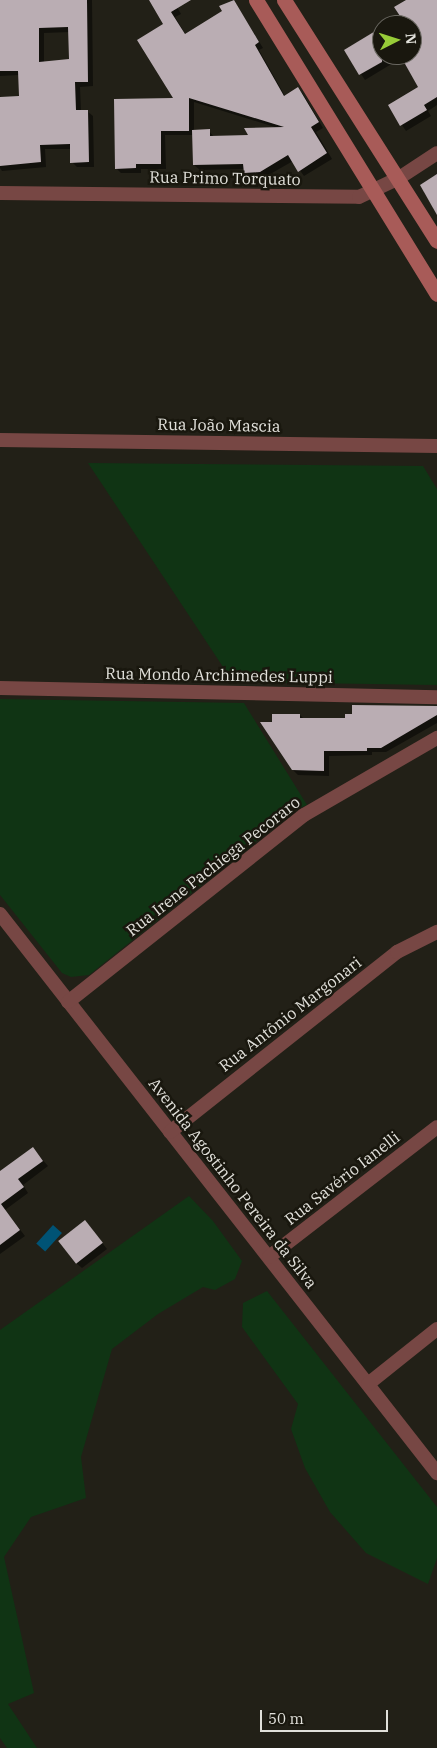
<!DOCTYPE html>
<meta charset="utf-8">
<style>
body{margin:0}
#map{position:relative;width:437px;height:1748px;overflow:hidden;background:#222017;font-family:"IBM Plex Serif",serif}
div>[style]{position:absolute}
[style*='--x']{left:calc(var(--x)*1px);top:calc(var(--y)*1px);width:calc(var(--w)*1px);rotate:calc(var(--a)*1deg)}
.green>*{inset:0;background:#103414}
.water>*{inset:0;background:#005375;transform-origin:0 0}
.shadow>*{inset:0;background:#0007}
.building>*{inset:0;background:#baadb3;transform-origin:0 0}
.street>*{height:14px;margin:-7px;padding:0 7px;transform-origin:7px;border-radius:7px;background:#774744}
.secondary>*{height:15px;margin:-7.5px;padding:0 7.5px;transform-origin:7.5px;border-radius:7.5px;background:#a85b58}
span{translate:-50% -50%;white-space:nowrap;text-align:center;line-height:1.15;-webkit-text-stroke:5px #19170e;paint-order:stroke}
.street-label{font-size:16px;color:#e1e0da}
.north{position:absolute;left:372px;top:15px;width:50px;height:50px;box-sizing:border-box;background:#19170e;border:1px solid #696760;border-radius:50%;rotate:85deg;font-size:14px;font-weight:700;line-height:20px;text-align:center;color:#e1e0da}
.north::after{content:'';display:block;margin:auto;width:18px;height:22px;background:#97cc38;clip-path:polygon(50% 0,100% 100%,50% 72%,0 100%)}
.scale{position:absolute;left:260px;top:1710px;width:128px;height:22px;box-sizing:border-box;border:2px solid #e1e0da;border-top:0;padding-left:6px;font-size:15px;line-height:18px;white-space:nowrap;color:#e1e0da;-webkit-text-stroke:4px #19170e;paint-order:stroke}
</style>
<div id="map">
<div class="green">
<div style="clip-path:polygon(88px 463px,423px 466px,437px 489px,437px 685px,233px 682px)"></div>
<div style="clip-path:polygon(0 699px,244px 703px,307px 805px,295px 810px,89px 975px,71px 977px,62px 973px,0 895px)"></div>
<div style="clip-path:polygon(189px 1196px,213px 1221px,242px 1261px,235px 1279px,215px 1290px,203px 1287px,158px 1314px,112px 1349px,81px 1457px,86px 1498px,31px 1517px,4px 1557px,34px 1693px,8px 1704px,37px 1748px,7px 1748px,0 1738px,0 1330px)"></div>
<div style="clip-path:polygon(267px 1291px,437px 1507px,437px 1558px,428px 1584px,366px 1553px,330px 1512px,305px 1468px,291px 1429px,298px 1404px,242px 1327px,243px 1303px)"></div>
</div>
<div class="water">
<div style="left:53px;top:1225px;width:12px;height:25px;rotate:42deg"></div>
</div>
<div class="shadow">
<div style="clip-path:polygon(evenodd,0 0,92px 0,93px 86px,80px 87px,81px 111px,87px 111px,93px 116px,94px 167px,77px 167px,72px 162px,71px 149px,45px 149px,46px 167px,2px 171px,0 168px,0 98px,20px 98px,19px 75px,0 76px,0 0,70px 32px,70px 60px,44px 63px,44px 33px,70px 32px)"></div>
<div style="clip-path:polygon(evenodd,150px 0,173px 0,181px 14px,175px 17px,186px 35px,223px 11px,221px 6px,233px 0,263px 48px,259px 50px,285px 96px,298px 89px,303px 94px,323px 128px,316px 132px,332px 159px,304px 176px,293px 161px,265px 177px,250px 177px,245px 169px,200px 170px,194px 165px,194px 135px,165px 135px,166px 169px,141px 169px,141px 173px,121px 173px,116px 168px,175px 99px,165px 25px,150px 0,194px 102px,278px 128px,250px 136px,214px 137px,209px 131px,194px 131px,194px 102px)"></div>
<div style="clip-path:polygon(408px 0,437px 0,437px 105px,428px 111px,431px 116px,406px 131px,389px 106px,420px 87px,403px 57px,365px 80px,345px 50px,382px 29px,382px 55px,412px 55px,412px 25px,388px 25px,402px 17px)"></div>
<div style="clip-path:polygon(437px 707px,437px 723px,386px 752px,372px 752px,372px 755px,329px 756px,329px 776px,298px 775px,293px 770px,273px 724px,300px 715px,304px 719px,346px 719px)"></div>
<div style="clip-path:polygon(33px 1149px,48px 1166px,23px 1185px,28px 1193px,5px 1210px,25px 1236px,0 1254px,0 1173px)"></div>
<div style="clip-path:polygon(85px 1221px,107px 1249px,82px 1268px,76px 1263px)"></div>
</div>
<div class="building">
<div style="clip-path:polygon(evenodd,0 0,87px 0,88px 82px,75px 82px,76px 110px,88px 110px,89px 162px,70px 163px,70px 144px,40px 145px,41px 162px,0 166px,0 97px,19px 96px,18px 71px,0 71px,0 0,68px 27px,69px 59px,39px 62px,39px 28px,68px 27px)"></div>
<div style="clip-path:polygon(149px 0,191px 0,171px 12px,185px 34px,222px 11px,219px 6px,234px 0,259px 42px,255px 45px,284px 96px,298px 87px,319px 122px,311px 127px,327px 153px,298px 172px,288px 155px,260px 172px,244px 173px,243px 164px,193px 165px,192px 130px,210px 129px,210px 136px,248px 135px,244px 128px,284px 127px,189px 98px,189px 131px,161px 131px,161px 164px,136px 164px,136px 168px,115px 169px,114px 99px,173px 98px,137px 40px,163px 24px)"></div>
<div style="clip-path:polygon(406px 0,437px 0,437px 97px,424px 105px,427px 110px,400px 126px,388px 105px,418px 87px,400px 55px,412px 55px,412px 25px,386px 25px,400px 16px,394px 7px)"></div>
<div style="clip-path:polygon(382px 27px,382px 62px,359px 75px,344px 50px)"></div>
<div style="clip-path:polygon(437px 174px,437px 215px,420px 185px)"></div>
<div style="clip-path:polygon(352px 705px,437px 706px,437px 715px,381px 748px,367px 748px,367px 751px,324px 751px,324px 771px,292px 770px,260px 722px,272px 722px,272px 714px,300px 714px,300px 718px,345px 718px,345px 714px,352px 714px)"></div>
<div style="clip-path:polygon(33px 1147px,43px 1161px,18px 1179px,24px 1187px,1px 1204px,20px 1230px,0 1245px,0 1171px)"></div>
<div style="left:85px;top:1220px;width:29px;height:34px;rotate:52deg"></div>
</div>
<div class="street">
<div style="--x:0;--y:193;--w:359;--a:0.6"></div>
<div style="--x:359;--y:197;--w:44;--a:-25.4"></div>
<div style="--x:399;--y:178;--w:45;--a:-33.3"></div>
<div style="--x:0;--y:440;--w:437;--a:0.8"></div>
<div style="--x:0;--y:688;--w:437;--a:1.2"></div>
<div style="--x:0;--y:914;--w:710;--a:51.98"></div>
<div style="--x:68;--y:1002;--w:301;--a:-38.4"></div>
<div style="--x:304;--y:815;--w:154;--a:-30.1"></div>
<div style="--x:170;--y:1132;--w:290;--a:-38.4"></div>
<div style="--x:397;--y:952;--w:45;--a:-26.6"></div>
<div style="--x:269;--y:1257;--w:212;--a:-37.7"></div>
<div style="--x:368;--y:1384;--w:88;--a:-38.6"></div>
</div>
<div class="secondary">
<div style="--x:256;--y:0;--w:345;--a:58.4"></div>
<div style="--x:284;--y:0;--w:285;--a:57.6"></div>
</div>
<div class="street-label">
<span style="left:225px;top:178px;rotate:1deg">Rua Primo Torquato</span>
<span style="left:219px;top:425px;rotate:1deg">Rua João Mascia</span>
<span style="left:219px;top:675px;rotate:1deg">Rua Mondo Archimedes Luppi</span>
<span style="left:213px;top:866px;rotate:-38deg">Rua Irene Pachiega Pecoraro</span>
<span style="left:290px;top:1014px;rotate:-38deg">Rua Antônio Margonari</span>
<span style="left:342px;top:1178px;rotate:-38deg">Rua Savério Ianelli</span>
<span style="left:233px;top:1183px;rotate:52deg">Avenida Agostinho Pereira da Silva</span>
</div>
<div class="north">N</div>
<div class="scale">50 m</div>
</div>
